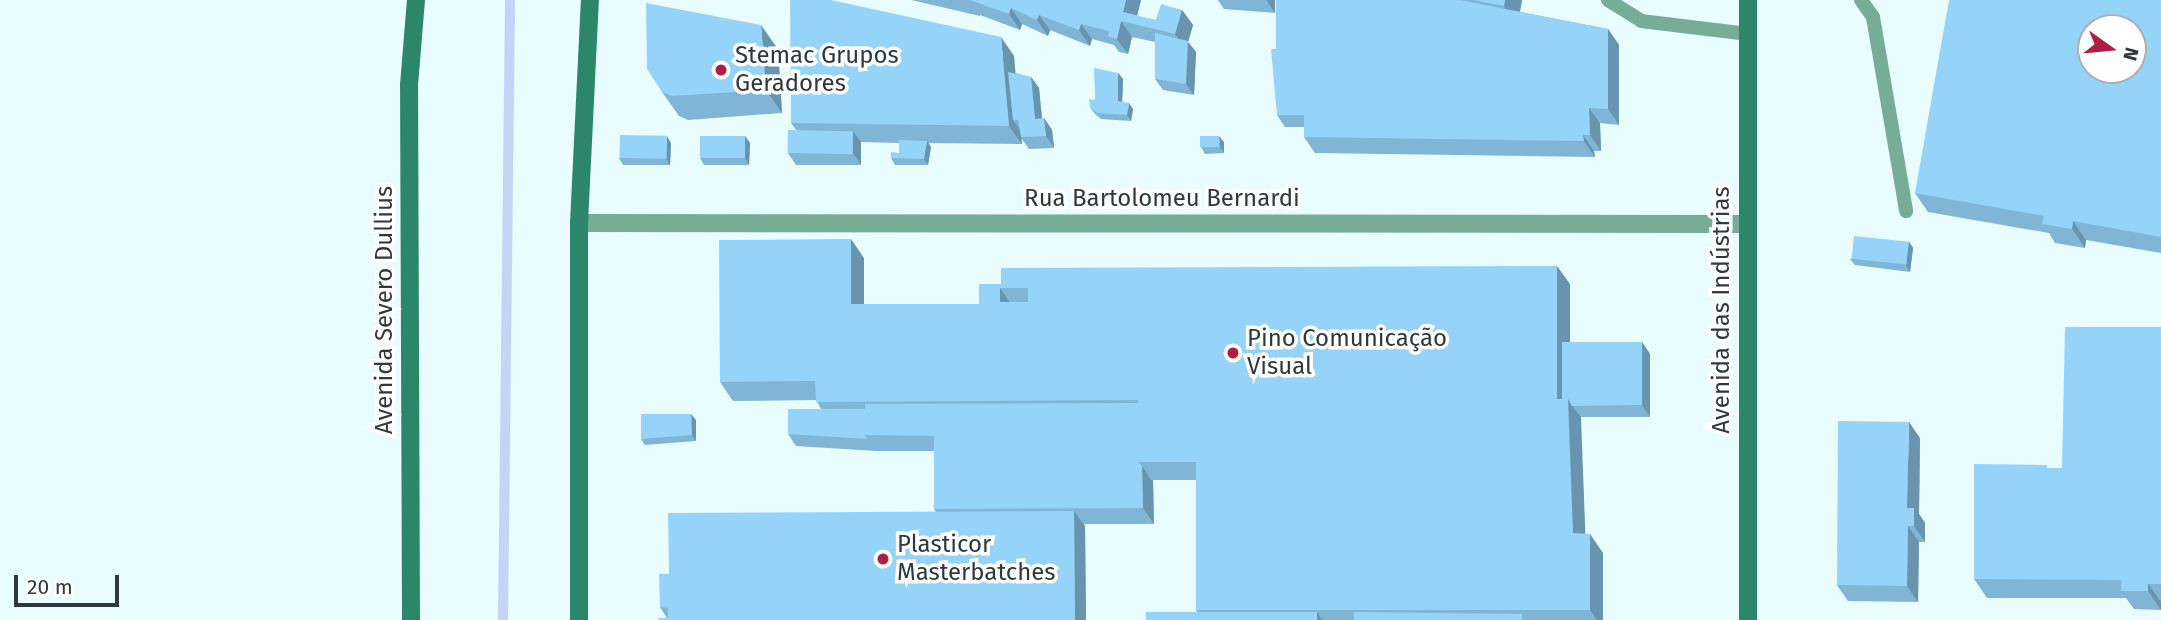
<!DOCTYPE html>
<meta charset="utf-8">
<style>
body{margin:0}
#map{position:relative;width:2161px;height:620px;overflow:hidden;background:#e9fdfe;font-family:"Fira Sans",sans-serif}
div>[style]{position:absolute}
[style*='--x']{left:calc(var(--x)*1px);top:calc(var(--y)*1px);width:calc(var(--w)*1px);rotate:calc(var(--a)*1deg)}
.stream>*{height:10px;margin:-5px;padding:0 5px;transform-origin:5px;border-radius:5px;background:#c7d3f6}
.lane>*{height:14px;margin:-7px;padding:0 7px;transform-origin:7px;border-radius:7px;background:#77ac97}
.street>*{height:18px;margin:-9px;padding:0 9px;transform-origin:9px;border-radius:9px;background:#77ac97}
.secondary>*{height:18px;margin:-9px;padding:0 9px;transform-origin:9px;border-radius:9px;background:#2c8669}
.wall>*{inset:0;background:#80b5d5}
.shaded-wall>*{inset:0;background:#6894ae}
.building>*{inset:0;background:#95d3f8;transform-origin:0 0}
.dots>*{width:19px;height:19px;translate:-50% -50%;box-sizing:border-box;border:4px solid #fff;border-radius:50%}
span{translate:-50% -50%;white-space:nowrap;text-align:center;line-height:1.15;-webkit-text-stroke:7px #fff;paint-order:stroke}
.poi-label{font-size:24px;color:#2d393a}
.left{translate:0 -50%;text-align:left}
.street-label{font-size:24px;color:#2d393a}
.north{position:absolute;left:2077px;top:14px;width:70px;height:70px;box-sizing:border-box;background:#fff;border:2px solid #abb0b0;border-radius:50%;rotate:105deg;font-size:19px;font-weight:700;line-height:28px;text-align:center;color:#2d393a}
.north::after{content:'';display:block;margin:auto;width:24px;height:32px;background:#af1d47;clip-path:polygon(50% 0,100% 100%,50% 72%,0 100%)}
.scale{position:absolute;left:14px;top:575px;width:105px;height:32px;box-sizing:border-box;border:4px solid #2d393a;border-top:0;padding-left:9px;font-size:21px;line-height:24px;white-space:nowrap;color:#2d393a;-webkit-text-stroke:5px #fff;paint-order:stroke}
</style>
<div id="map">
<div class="stream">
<div style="--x:503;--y:620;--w:620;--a:-89.35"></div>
</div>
<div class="lane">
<div style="--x:1608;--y:0;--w:39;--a:32"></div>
<div style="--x:1641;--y:21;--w:108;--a:6.9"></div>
<div style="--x:1861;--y:0;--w:21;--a:55"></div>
<div style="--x:1873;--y:17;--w:197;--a:80.3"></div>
</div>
<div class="street">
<div style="--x:579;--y:223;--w:1167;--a:0.05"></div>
</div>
<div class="secondary">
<div style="--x:411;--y:620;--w:535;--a:-90.21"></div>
<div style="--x:409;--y:85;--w:85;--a:-85.3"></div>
<div style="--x:579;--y:620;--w:397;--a:-90"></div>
<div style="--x:579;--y:223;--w:223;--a:-87.2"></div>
<div style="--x:1748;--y:620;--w:620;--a:-90"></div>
</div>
<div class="wall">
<div style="clip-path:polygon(911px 0,1141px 0,1137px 16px,1156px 20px,1182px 10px,1193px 25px,1188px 42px,1196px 52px,1194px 95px,1163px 90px,1155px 79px,1155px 42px,1132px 37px,1128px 54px,1119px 52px,1114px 45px,1092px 39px,1090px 46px,1050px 30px,1048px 36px,1022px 24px,1020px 30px,980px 15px,980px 16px)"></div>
<div style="clip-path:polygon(1218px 0,1275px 0,1275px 13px,1224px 9px)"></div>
<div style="clip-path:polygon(1276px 0,1522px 0,1520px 12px,1608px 29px,1619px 45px,1619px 125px,1600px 123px,1601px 151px,1594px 151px,1595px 157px,1315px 153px,1304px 137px,1304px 127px,1285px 127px,1277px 115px)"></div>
<div style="clip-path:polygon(2161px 0,2161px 253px,2086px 240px,2085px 248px,2055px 243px,2049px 233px,1928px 212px,1915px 193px)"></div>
<div style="clip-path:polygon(778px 49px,782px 113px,688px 120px,679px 116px,662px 92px)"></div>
<div style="clip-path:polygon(1014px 56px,1015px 73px,1031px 77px,1039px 88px,1042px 119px,1044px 118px,1052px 130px,1054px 148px,1029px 149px,1021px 138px,1022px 144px,928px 143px,931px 147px,928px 165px,895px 165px,891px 158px,899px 153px,899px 143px,861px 142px,861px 165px,796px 165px,788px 153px,796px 130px,791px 123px)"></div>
<div style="clip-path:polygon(1118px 73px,1123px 79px,1122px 102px,1133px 109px,1131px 121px,1101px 119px,1094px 113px,1090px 107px)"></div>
<div style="clip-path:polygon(745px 136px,750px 143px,749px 165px,704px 165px,700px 158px)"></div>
<div style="clip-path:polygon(1224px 142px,1224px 153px,1205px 154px,1201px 147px)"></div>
<div style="clip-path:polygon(671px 143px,670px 165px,623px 165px,619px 158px)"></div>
<div style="clip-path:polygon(1909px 242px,1913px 248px,1910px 272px,1855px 265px,1850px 259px)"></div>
<div style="clip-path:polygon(864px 258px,864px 304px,979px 304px,979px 284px,1570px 284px,1570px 342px,1642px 342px,1650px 354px,1650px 417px,1580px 417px,1585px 534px,1603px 553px,1603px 620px,1146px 620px,1197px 612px,1196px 610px,1196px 480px,1153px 480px,1154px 524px,1084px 524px,1085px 526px,1086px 620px,659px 620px,667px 618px,660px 607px,669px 574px,936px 512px,934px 509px,934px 451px,876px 451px,796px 446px,788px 434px,821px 409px,816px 400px,733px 401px,720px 382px)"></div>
<div style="clip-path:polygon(2161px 327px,2161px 610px,2134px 609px,2126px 598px,1987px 598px,1974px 579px,2050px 468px,2062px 468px)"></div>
<div style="clip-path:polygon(696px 420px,696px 441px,645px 445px,641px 439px)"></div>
<div style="clip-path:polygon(1920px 438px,1919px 514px,1925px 523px,1925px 542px,1919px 542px,1918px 602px,1848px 601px,1837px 585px)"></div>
</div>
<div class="shaded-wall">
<div style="clip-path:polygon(1126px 0,1141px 0,1135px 24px,1123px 12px)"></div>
<div style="clip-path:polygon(1267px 0,1275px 0,1275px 13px,1267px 1px)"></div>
<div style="clip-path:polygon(1505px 0,1522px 0,1517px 25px,1504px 6px)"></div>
<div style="clip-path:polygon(1011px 8px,1022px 24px,1020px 30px,1009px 14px)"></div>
<div style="clip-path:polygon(1182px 10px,1193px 25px,1188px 42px,1196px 52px,1194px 95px,1186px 84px,1186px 50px,1175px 34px)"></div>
<div style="clip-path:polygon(1039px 15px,1050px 30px,1048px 36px,1037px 20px)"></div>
<div style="clip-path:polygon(1121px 21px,1132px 37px,1128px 54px,1117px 39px)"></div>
<div style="clip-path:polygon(1081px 24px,1092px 39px,1090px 46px,1079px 30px)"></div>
<div style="clip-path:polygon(761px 25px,778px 49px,782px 113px,766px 90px)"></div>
<div style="clip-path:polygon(1608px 29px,1619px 45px,1619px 125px,1608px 109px)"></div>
<div style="clip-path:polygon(1001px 37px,1014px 56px,1020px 122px,1018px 120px,1013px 120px,1021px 131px,1022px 144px,1009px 126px)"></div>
<div style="clip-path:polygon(1118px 73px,1123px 79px,1122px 107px,1118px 101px)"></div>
<div style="clip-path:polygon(1031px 77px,1039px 88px,1043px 130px,1035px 119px)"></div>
<div style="clip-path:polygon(1129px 103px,1133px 109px,1131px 121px,1127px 115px)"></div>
<div style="clip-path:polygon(1589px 108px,1600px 123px,1601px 151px,1590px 135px)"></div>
<div style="clip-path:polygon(1044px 118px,1052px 130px,1054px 148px,1046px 136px)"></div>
<div style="clip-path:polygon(853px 131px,861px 142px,861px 165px,853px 153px)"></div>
<div style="clip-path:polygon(1583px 135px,1594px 151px,1595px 157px,1584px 141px)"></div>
<div style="clip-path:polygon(667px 136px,671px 143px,670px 165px,666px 158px)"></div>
<div style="clip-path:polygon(745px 136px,750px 143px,749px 165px,745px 158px)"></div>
<div style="clip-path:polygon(1219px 136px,1224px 142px,1224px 153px,1220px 147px)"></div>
<div style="clip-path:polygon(927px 141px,931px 147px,928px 165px,924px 159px)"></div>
<div style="clip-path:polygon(2073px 221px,2086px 240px,2085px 248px,2072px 229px)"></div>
<div style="clip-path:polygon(851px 239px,864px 258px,864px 323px,851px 304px)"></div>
<div style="clip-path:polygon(1909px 242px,1913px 248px,1910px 272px,1906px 266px)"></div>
<div style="clip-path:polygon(1557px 266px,1570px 284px,1570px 403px,1581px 417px,1586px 552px,1573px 533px,1557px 399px)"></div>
<div style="clip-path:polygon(1000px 288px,1013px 307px,1000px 302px)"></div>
<div style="clip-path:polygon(1642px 342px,1650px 354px,1650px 417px,1642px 405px)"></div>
<div style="clip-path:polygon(691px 414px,696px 420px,696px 441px,692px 435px)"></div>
<div style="clip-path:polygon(1909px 422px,1920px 438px,1919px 514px,1925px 523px,1925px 542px,1914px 526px,1907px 508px)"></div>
<div style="clip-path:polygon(1142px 466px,1151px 480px,1153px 480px,1154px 524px,1143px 508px)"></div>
<div style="clip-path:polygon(1074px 511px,1085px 526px,1086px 620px,1075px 620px)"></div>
<div style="clip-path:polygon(1908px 526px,1919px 542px,1918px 602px,1907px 586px)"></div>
<div style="clip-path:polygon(1590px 534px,1603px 553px,1603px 620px,1597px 620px,1590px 610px)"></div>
<div style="clip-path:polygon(2148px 584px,2161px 602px,2161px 610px,2148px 591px)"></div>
<div style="clip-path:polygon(1317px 612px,1322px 620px,1317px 620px)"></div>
</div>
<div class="building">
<div style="clip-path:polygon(790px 0,831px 0,1001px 37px,1009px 126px,791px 123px)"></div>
<div style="clip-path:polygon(970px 0,1126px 0,1123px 12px,1156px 20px,1161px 4px,1182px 10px,1175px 34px,1121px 21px,1117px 39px,1108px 36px,1109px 31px,1081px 24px,1079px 30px,1039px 15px,1037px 20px,1011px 8px,1009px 14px)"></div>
<div style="clip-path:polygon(1276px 0,1304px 0,1304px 115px,1277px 115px,1271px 49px,1276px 49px)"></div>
<div style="clip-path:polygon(1304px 0,1459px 0,1608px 29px,1608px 109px,1589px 108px,1590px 135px,1583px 135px,1584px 141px,1304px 137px)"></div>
<div style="clip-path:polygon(1473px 0,1505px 0,1504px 6px)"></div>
<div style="clip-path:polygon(evenodd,1949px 0,2161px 0,2161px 237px,2073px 221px,2072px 229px,2042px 224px,2044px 216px,1915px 193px,1949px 0,2091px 28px,2133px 28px,2133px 70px,2091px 70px,2091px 28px)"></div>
<div style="clip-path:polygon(646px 3px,761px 25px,766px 90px,672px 96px,662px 92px,647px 69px)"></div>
<div style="clip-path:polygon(1155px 33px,1188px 41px,1186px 84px,1155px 79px)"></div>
<div style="clip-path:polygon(1094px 68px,1118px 73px,1118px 101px,1129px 103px,1127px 115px,1097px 113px,1090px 107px,1089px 99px,1095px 100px,1095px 95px)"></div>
<div style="clip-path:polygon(1008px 72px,1031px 77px,1035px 119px,1044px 118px,1046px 136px,1021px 137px,1018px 120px,1013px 120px)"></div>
<div style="left:788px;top:130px;width:65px;height:23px;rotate:1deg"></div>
<div style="left:620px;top:135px;width:47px;height:23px;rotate:1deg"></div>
<div style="left:700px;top:136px;width:45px;height:22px"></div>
<div style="left:1200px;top:136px;width:19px;height:11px"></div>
<div style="clip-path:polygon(899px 140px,927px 141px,924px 159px,891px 158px,891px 152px,899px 153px)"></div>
<div style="left:1854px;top:236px;width:55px;height:23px;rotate:6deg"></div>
<div style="clip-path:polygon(evenodd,851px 239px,851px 304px,979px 304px,979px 284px,1001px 284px,1001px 268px,1557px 266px,1557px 399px,1568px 399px,1573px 533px,1590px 534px,1590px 610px,1196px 610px,1196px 462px,1138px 462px,1138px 400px,816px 402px,815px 381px,720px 382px,719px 240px,851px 239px,1000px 288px,1028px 288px,1028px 302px,1000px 302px,1000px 288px)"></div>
<div style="clip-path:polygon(2065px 327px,2161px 327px,2161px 584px,2148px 584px,2148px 591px,2121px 591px,2121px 580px,1974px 579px,1974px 464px,2047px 465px,2047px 468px,2062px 468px)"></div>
<div style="clip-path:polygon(1562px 342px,1642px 342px,1642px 405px,1572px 406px,1568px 399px,1562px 399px)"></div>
<div style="clip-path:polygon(1138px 403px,1138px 462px,1142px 466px,1143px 508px,934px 509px,934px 436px,865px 435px,865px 404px)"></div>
<div style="clip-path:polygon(788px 409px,865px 409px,865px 435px,867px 439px,788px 434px)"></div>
<div style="clip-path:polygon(641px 414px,691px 414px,692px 435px,641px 439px)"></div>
<div style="clip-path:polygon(1838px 421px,1909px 422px,1907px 508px,1914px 508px,1914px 526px,1908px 526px,1907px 586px,1837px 585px)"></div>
<div style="clip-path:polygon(1074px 511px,1075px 620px,659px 620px,658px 618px,668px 618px,668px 608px,660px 607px,659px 574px,669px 574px,668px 513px)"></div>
<div style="left:1317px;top:612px;width:8px;height:171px;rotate:90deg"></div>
<div style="clip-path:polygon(1354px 612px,1522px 614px,1522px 620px,1354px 620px)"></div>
</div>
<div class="dots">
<div style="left:721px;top:70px;background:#af1d47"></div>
<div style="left:1233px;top:353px;background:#af1d47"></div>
<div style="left:883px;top:559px;background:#af1d47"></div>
</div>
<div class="poi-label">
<span class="left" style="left:735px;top:70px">Stemac Grupos<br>Geradores</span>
<span class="left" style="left:1247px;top:353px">Pino Comunicação<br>Visual</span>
<span class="left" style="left:897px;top:559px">Plasticor<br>Masterbatches</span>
</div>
<div class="street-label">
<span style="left:1162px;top:199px">Rua Bartolomeu Bernardi</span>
<span style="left:385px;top:310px;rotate:-90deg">Avenida Severo Dullius</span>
<span style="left:1722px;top:310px;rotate:-90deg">Avenida das Indústrias</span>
</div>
<div class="north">N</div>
<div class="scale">20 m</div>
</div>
